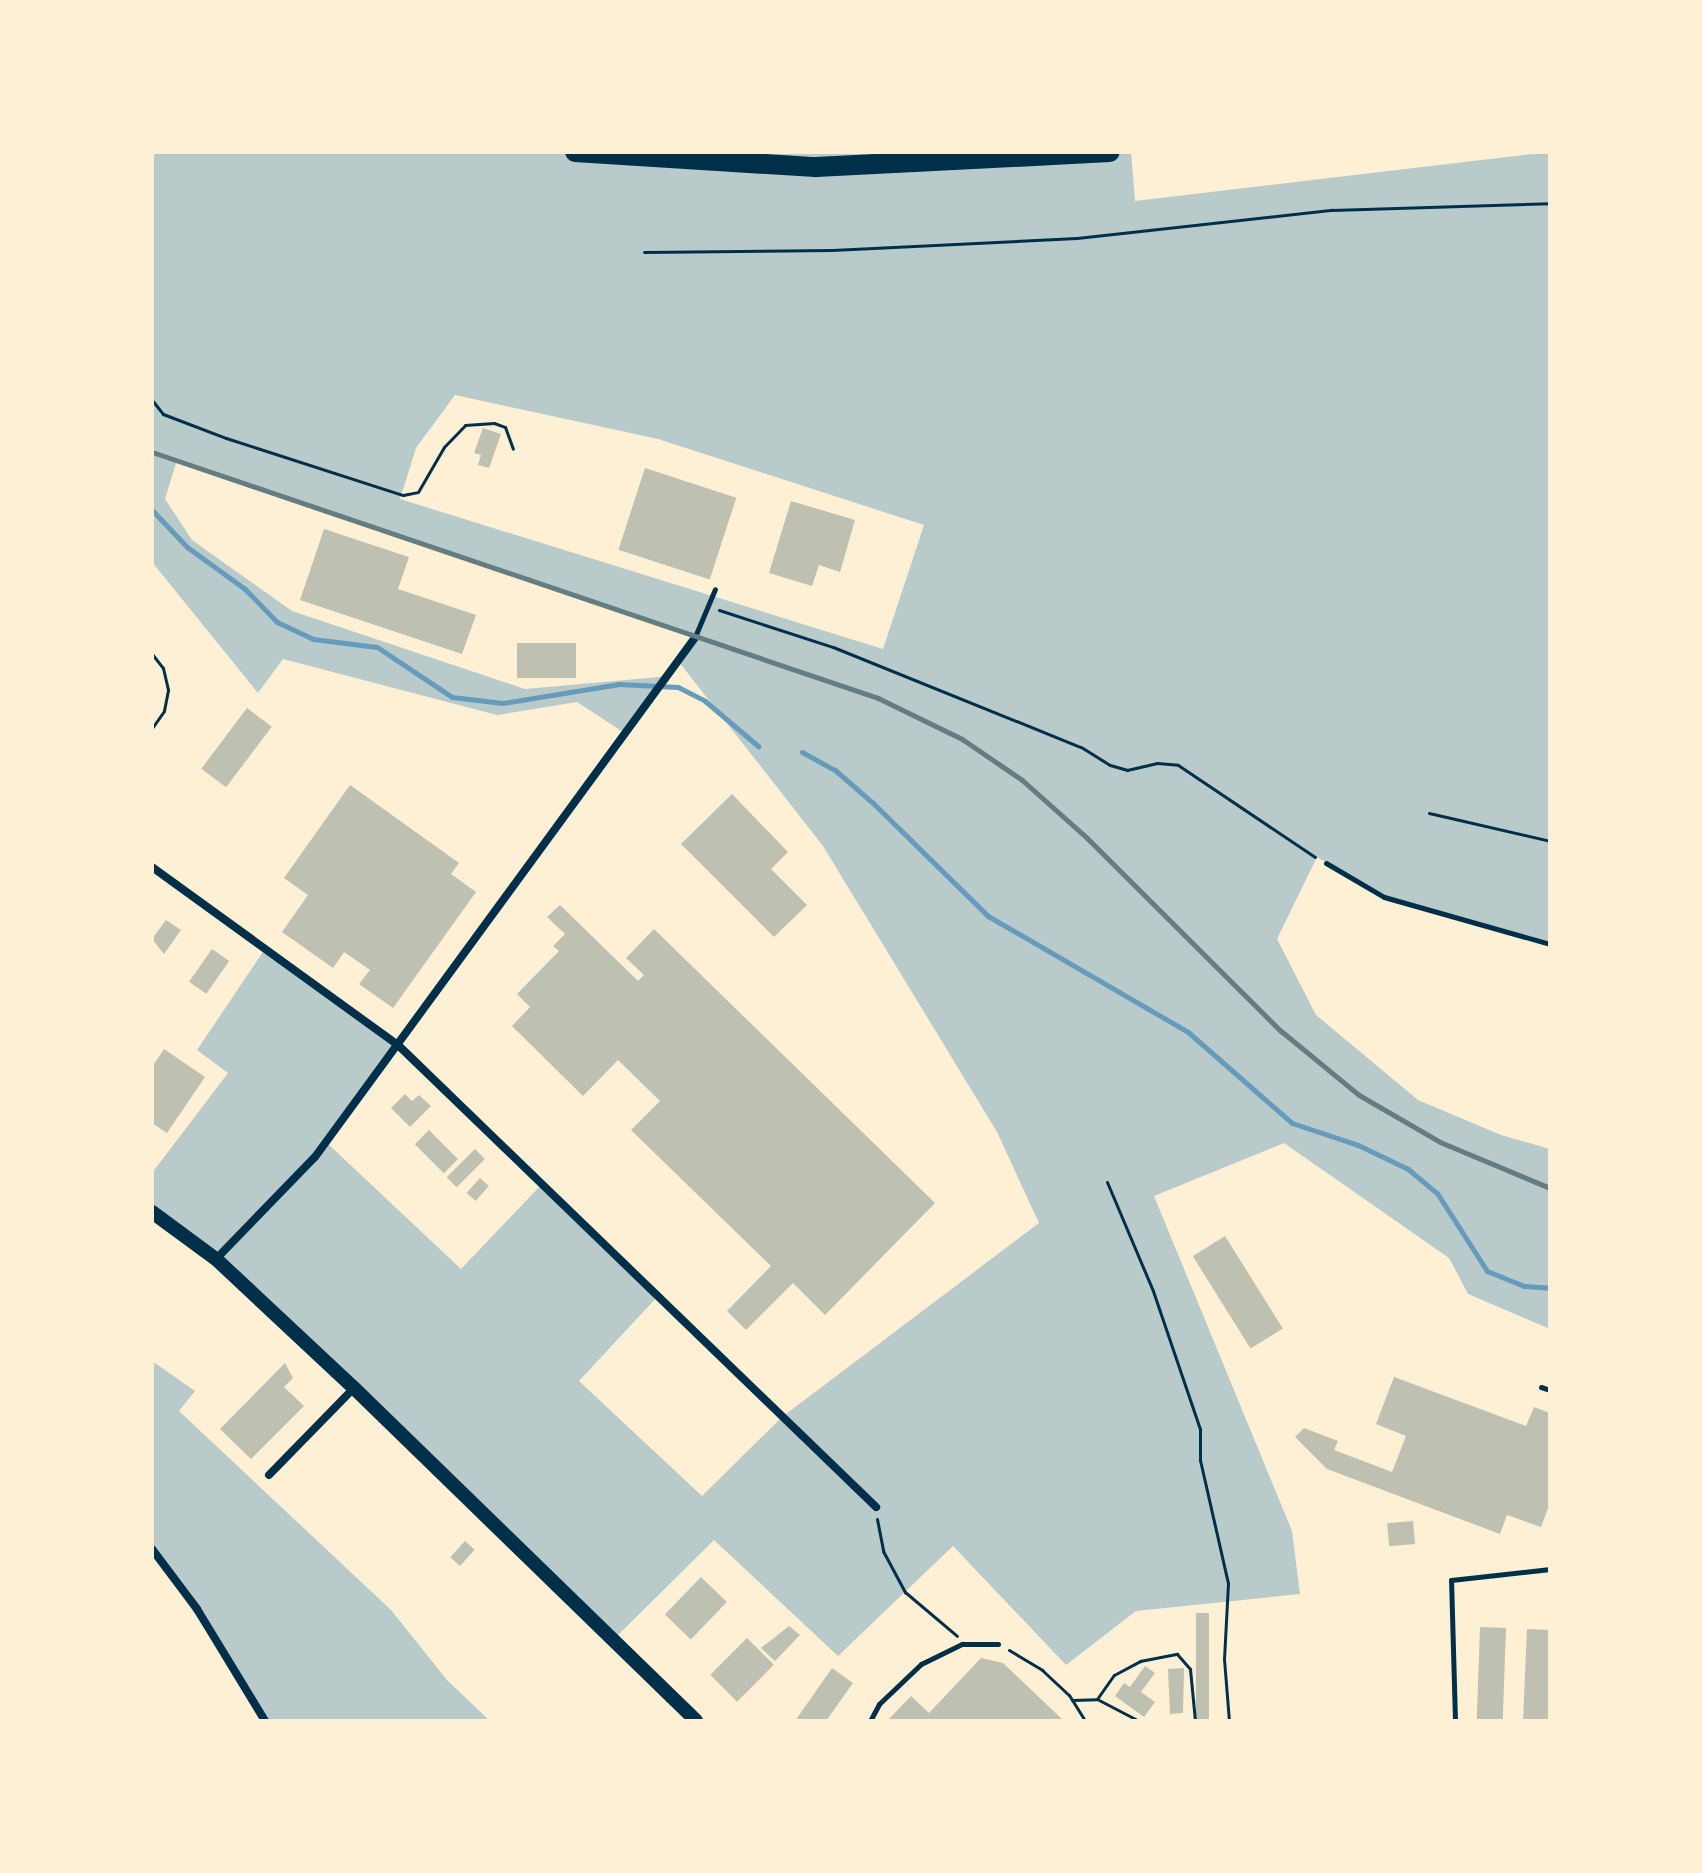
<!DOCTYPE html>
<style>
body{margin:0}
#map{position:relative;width:1702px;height:1873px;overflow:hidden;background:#fdf0d5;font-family:Poppins,sans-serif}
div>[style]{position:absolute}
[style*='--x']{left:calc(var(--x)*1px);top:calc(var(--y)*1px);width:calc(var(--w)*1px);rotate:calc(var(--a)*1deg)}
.green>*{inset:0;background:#b9caca}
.stream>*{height:5px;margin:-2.5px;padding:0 2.5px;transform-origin:2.5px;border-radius:2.5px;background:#669bbc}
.building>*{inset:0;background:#bec0b2;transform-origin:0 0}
.path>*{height:3px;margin:-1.5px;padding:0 1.5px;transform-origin:1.5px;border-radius:1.5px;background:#003049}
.service>*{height:5px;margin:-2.5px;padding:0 2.5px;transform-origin:2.5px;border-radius:2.5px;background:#003049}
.minor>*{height:8px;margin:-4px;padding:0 4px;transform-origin:4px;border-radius:4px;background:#003049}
.secondary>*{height:14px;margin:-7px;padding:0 7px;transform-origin:7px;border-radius:7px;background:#003049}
.motorway>*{height:20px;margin:-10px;padding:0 10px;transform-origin:10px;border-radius:10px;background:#003049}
.rail>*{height:5px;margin:-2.5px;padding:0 2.5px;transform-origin:2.5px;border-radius:2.5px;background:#657d81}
span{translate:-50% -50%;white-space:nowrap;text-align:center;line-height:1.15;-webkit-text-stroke:7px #fdf0d5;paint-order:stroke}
.frame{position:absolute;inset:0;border:154px solid #fdf0d5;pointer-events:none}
</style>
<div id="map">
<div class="green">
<div style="clip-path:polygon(evenodd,152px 152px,1131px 152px,1135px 201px,1550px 152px,1550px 944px,1384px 897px,1317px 857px,1277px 939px,1316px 1015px,1418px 1100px,1501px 1135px,1550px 1149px,1550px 1329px,1468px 1294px,1449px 1258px,1284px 1143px,1154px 1196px,1292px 1531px,1300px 1594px,1136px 1611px,1066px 1665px,953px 1546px,838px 1656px,714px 1540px,613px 1640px,355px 1388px,152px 1212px,152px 1173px,228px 1073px,197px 1050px,265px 949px,398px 1045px,326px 1142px,461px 1269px,542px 1184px,658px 1296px,579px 1381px,702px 1496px,782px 1417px,1039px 1223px,997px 1132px,823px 846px,679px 662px,696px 635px,177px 460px,165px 499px,192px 540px,292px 611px,525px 689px,670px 676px,626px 734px,577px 702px,497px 715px,283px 659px,258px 693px,152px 562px,152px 152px,455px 395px,658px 439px,924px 525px,883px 649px,400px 499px,416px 448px,455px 395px)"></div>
<div style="clip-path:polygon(152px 1361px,195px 1391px,179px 1411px,391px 1610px,447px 1680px,490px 1721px,265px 1721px,152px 1549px)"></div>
</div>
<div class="stream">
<div style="--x:152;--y:510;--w:51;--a:46.6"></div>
<div style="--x:187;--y:547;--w:72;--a:35.9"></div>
<div style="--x:245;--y:589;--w:46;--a:45.9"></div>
<div style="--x:277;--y:622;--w:40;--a:25"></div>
<div style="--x:313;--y:639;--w:64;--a:7.1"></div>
<div style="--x:377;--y:647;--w:90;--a:33.7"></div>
<div style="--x:452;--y:697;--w:51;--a:6.7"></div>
<div style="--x:503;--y:703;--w:118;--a:-9.3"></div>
<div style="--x:619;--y:684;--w:59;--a:2.9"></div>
<div style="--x:678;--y:687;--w:30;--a:27"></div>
<div style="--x:705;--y:701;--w:70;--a:40.3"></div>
<div style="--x:802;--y:752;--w:38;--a:29"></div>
<div style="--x:835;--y:770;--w:50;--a:41"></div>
<div style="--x:873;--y:803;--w:161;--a:44.5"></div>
<div style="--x:988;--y:916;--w:231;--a:30.1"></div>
<div style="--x:1188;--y:1032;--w:138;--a:41.2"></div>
<div style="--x:1292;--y:1123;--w:70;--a:18.4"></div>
<div style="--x:1358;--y:1145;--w:55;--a:25.6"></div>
<div style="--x:1408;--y:1169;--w:38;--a:40"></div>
<div style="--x:1437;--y:1193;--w:93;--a:57.3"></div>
<div style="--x:1487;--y:1271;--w:40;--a:22"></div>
<div style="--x:1524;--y:1286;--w:26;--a:4"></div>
</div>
<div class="building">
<div style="clip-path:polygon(483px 428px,501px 434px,489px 468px,478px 465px,481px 455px,474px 453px)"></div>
<div style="left:645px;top:468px;width:96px;height:86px;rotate:18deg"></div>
<div style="clip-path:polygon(791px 501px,855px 520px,840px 572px,819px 565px,812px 586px,769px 573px)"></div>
<div style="clip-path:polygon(324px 529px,409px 557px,398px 589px,476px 615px,462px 654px,300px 600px)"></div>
<div style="left:517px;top:643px;width:59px;height:35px"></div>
<div style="left:247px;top:708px;width:31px;height:76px;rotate:37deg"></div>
<div style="clip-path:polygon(350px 785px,459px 863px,451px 874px,476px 892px,393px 1008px,359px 984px,370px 970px,344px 952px,333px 968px,282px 932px,308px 895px,284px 878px)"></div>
<div style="clip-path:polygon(732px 794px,788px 852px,771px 869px,807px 905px,774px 937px,681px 844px)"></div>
<div style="clip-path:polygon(560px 905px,638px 981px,644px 975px,626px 958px,654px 929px,935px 1203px,825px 1315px,793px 1283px,746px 1330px,727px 1311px,771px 1266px,631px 1130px,660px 1101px,618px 1060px,583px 1096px,512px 1026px,530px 1007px,517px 994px,559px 951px,553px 946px,565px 934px,547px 917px)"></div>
<div style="clip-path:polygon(166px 920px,181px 930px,164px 954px,152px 939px)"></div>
<div style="left:212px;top:949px;width:21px;height:40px;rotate:35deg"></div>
<div style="clip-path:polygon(164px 1049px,205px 1077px,167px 1133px,152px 1123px,152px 1067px)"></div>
<div style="clip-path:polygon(405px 1094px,412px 1101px,419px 1095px,431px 1106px,410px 1127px,391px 1108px)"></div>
<div style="left:429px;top:1130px;width:41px;height:20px;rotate:45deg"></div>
<div style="left:475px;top:1149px;width:14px;height:40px;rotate:45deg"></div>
<div style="left:480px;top:1178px;width:12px;height:20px;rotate:42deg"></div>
<div style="left:1225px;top:1236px;width:109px;height:38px;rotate:58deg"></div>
<div style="clip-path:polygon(285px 1363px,293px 1378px,284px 1387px,304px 1406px,251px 1459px,220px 1429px)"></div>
<div style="clip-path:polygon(1394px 1377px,1526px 1426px,1534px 1407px,1550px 1413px,1550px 1503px,1541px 1527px,1507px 1515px,1500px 1534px,1327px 1469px,1295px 1437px,1304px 1428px,1338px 1441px,1334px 1450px,1392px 1472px,1406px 1436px,1376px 1424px)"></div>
<div style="left:1413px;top:1521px;width:23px;height:26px;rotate:85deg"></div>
<div style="left:465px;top:1541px;width:13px;height:22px;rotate:42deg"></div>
<div style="left:701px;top:1577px;width:36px;height:52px;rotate:44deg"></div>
<div style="left:1196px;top:1613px;width:13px;height:108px"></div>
<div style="clip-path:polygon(789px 1626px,800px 1635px,775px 1661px,761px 1648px)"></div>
<div style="left:1480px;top:1627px;width:26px;height:94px;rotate:2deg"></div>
<div style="clip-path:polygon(1527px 1629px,1550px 1630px,1550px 1721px,1523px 1721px)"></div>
<div style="left:747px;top:1638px;width:38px;height:52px;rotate:45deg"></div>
<div style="clip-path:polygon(981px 1658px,1003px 1663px,1064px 1721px,887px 1721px,911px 1696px,929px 1713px)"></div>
<div style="clip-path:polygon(1145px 1666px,1155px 1673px,1141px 1692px,1155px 1702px,1144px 1717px,1115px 1696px,1124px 1683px,1130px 1687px)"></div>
<div style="clip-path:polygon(832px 1668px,853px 1683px,826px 1721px,795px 1721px)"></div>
<div style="clip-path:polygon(1184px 1668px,1183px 1713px,1170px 1714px,1168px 1669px)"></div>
</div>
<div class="path">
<div style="--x:644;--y:252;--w:188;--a:-0.6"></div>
<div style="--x:832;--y:250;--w:245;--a:-2.8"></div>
<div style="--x:1077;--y:238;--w:257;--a:-6.3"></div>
<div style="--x:1332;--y:210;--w:218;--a:-1.8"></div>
<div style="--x:152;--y:400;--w:18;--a:52"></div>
<div style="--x:163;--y:414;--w:67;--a:20.9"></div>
<div style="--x:226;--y:438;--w:186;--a:17.9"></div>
<div style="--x:403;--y:495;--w:15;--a:-11"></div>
<div style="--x:418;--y:492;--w:52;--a:-60"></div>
<div style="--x:444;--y:447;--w:30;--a:-46"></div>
<div style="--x:465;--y:425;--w:29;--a:-4"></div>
<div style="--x:494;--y:423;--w:12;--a:20"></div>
<div style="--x:505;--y:427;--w:23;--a:70"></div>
<div style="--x:719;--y:610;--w:120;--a:18"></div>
<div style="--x:833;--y:647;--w:267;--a:22"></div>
<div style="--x:1081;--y:747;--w:34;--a:32"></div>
<div style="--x:1110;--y:765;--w:18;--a:16"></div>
<div style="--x:1127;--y:770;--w:31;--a:-13"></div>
<div style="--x:1157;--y:763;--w:21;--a:5"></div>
<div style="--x:1178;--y:765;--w:165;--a:33.9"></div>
<div style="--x:152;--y:654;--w:18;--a:52"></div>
<div style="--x:163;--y:668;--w:23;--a:77"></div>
<div style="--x:168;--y:690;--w:21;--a:101"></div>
<div style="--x:164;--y:711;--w:21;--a:125"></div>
<div style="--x:1429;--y:813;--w:124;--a:13"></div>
<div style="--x:1107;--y:1182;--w:118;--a:67.1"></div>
<div style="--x:1153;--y:1291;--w:146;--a:71.2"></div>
<div style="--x:1200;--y:1429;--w:31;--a:90"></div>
<div style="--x:1200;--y:1460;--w:126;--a:77.2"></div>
<div style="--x:1228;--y:1583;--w:76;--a:93"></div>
<div style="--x:1224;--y:1659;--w:62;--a:85.4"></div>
<div style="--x:877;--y:1519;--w:33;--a:79"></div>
<div style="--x:883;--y:1551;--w:47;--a:61.8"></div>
<div style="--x:905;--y:1592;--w:68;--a:40.2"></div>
<div style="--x:1009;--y:1650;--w:39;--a:31"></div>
<div style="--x:1042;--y:1670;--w:37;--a:43"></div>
<div style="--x:1069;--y:1695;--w:31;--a:58"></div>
<div style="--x:1097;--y:1699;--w:29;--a:-55"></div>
<div style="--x:1114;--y:1675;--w:30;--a:-28"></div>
<div style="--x:1140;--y:1661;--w:38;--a:-11"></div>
<div style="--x:1177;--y:1654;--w:20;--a:49"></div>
<div style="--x:1190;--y:1669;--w:52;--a:84.5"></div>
<div style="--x:1072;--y:1700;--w:25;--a:-2"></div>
<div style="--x:1097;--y:1699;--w:47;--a:27.6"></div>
</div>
<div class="service">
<div style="--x:694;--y:639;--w:54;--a:-67.2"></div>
<div style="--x:1326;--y:863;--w:67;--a:30.4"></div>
<div style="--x:1384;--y:897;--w:173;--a:15.8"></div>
<div style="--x:1541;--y:1387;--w:9;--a:18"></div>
<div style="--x:870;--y:1721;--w:19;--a:-62"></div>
<div style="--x:879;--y:1704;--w:58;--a:-43.6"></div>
<div style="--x:921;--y:1664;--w:46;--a:-26"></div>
<div style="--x:962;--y:1644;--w:36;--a:0"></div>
<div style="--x:1455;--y:1721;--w:141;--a:-91.6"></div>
<div style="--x:1451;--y:1580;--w:100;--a:-6.3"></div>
</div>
<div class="minor">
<div style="--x:152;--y:867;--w:304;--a:35.9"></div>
<div style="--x:398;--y:1045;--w:665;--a:44.02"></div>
<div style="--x:216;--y:1259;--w:142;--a:-45.9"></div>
<div style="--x:315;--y:1157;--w:642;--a:-53.81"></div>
<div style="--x:269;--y:1475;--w:122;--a:-45.7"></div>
<div style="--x:152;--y:1549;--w:75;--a:53.1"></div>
<div style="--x:197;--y:1609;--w:131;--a:58.7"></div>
</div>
<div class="secondary">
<div style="--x:152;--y:1212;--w:79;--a:36.3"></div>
<div style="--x:216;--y:1259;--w:189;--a:43.1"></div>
<div style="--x:354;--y:1388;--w:477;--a:44.2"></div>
</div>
<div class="motorway">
<div style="--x:575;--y:152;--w:241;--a:3.6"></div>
<div style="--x:816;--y:167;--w:294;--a:-2.9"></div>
</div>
<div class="rail">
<div style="--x:152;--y:452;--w:767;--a:18.72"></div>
<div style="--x:878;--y:698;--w:93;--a:26"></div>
<div style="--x:962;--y:739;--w:73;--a:34.3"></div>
<div style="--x:1022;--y:780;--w:87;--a:41.7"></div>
<div style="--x:1087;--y:838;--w:274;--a:44.9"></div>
<div style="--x:1281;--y:1031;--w:101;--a:39.4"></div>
<div style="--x:1359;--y:1095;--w:94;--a:30.1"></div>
<div style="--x:1440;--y:1142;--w:119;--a:22.7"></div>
</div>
<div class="frame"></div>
</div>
